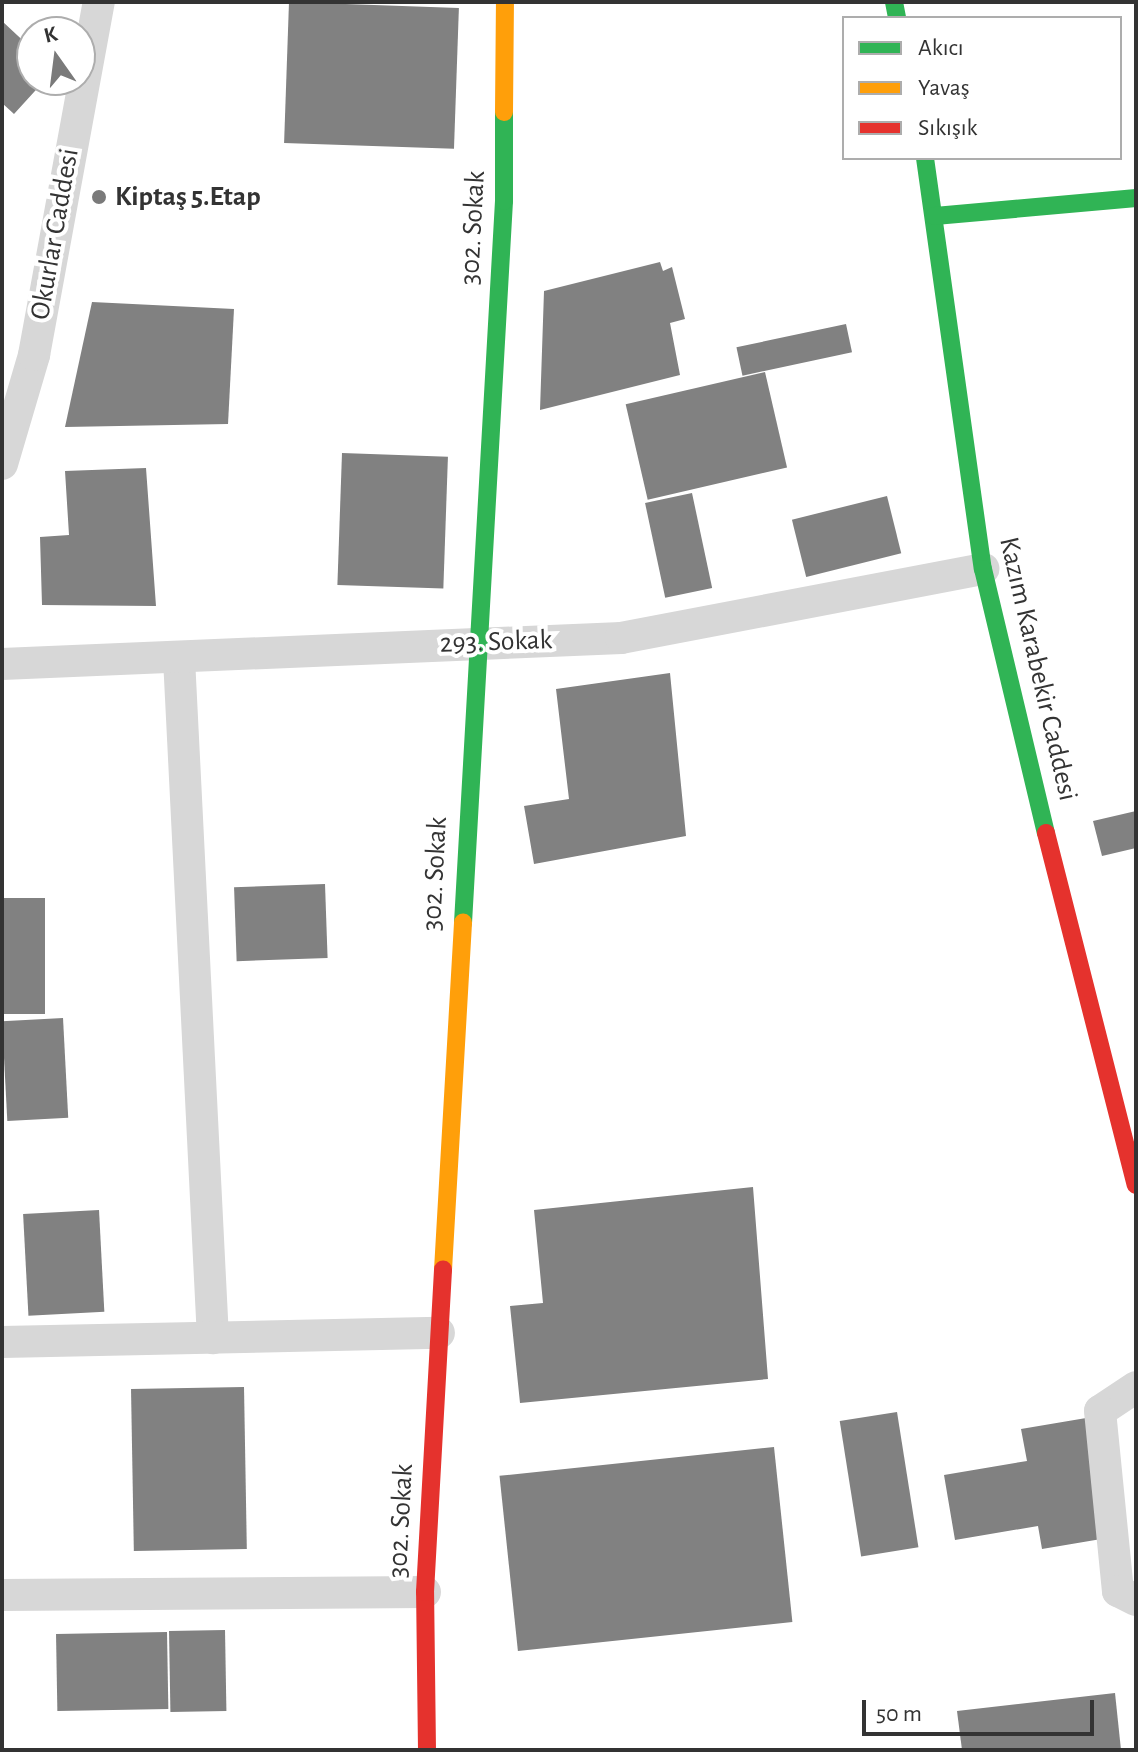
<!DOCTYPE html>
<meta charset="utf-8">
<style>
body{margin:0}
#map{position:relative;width:1138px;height:1752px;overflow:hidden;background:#fff;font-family:"Alegreya Sans",sans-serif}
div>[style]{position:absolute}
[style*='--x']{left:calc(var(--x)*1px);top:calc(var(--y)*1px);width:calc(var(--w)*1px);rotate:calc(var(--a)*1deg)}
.building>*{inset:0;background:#818181;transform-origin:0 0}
.street>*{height:32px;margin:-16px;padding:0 16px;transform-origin:16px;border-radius:16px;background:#d7d7d7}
.fast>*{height:18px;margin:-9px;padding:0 9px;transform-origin:9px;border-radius:9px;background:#30b455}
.slow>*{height:18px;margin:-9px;padding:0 9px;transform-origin:9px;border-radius:9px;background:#ff9f0a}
.jam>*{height:18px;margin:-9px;padding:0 9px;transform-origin:9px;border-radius:9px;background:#e5322d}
.dots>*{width:22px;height:22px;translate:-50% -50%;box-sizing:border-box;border:4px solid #fff;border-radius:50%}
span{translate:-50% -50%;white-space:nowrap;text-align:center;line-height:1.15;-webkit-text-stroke:8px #fff;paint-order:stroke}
.poi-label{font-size:28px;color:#333;font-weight:700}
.left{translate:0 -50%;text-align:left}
.street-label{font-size:28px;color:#333}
.frame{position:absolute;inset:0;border:4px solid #333;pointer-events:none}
.legend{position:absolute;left:842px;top:16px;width:280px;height:144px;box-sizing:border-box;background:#fff;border:2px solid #adadad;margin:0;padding:10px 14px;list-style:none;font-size:24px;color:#333}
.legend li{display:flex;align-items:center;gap:16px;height:40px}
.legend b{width:40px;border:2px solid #adadad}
.north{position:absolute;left:16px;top:16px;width:80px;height:80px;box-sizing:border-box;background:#fff;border:2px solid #adadad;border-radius:50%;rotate:346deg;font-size:22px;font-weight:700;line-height:32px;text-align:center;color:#333}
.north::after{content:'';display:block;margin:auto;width:28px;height:36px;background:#7a7a7a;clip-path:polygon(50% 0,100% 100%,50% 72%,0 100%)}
.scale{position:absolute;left:862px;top:1700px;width:232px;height:36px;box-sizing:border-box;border:4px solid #333;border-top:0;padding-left:10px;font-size:24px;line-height:28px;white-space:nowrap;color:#333;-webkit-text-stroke:6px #fff;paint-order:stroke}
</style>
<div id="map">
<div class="building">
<div style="left:289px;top:2px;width:170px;height:141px;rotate:2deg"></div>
<div style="clip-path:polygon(2px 21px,32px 49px,32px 80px,45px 80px,14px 114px,2px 103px)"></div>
<div style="clip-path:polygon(660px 262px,663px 271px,672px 267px,685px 319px,670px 323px,680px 375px,540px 410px,544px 291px)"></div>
<div style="clip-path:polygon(92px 302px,234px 309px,228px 424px,65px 427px)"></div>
<div style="left:846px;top:324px;width:29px;height:112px;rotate:78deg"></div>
<div style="left:765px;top:372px;width:98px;height:143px;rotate:77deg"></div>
<div style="left:342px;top:453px;width:106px;height:132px;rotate:2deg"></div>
<div style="clip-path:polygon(146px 468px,156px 606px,42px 605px,40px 537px,69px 535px,65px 471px)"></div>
<div style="left:692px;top:493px;width:97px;height:48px;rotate:78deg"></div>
<div style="left:887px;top:496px;width:59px;height:98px;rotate:76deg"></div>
<div style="clip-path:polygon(670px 673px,686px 836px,534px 864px,524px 806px,569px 799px,556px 689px)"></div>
<div style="clip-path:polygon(1136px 811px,1136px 848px,1102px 856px,1093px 821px)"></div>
<div style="left:325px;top:884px;width:74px;height:91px;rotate:88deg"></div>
<div style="left:2px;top:898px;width:43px;height:116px"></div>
<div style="left:63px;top:1018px;width:100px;height:61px;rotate:87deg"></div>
<div style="clip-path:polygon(753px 1187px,768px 1379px,520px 1403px,510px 1306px,543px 1303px,534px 1210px)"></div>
<div style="left:99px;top:1210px;width:102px;height:76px;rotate:87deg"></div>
<div style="left:244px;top:1387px;width:162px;height:113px;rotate:89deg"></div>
<div style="left:897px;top:1412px;width:137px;height:58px;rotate:81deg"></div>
<div style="clip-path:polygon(1098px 1416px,1119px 1536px,1042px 1549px,1038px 1526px,955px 1540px,944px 1475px,1027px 1461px,1021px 1429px)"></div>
<div style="left:774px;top:1447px;width:176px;height:276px;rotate:84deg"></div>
<div style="left:225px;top:1630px;width:81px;height:56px;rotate:89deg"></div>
<div style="left:167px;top:1632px;width:77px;height:111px;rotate:89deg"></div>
<div style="clip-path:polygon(1115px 1693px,1121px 1750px,962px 1750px,957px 1711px)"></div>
</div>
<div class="street">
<div style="--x:2;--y:464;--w:114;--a:-73.6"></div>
<div style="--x:34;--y:355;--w:359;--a:-79.6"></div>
<div style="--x:179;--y:658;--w:681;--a:87.14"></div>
<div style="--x:2;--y:664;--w:620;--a:-2.41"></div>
<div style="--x:621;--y:638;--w:369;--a:-10.8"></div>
<div style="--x:2;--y:1342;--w:437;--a:-1.2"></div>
<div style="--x:1136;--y:1387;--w:43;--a:146.3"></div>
<div style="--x:1100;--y:1411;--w:181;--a:84.3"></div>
<div style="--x:1118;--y:1591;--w:20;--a:27"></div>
<div style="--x:2;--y:1595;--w:423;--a:-0.4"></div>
</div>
<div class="fast">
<div style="--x:894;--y:2;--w:16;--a:79"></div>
<div style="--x:925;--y:158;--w:415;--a:82"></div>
<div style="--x:983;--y:569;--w:271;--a:76.6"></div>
<div style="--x:935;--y:216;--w:202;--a:-5.1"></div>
<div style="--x:463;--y:923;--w:723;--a:-86.75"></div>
<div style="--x:504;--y:201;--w:89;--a:-90"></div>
</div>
<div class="slow">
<div style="--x:504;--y:112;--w:110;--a:-89.5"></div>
<div style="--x:443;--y:1270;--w:348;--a:-86.7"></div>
</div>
<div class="jam">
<div style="--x:1046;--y:833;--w:363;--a:75.7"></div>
<div style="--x:427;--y:1750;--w:158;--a:-90.7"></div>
<div style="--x:425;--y:1592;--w:323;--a:-86.8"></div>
</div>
<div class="dots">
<div style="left:99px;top:197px;background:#7a7a7a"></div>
</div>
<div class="poi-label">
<span class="left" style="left:115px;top:197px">Kiptaş 5.Etap</span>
</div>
<div class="street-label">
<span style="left:473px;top:228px;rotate:-87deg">302. Sokak</span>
<span style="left:55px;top:234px;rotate:-80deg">Okurlar Caddesi</span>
<span style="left:496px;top:642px;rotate:-2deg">293. Sokak</span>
<span style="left:1038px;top:669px;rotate:77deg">Kazım Karabekir Caddesi</span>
<span style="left:435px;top:874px;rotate:-87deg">302. Sokak</span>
<span style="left:401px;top:1521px;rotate:-87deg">302. Sokak</span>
</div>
<div class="frame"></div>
<ul class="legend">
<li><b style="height:10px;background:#30b455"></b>Akıcı</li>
<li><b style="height:10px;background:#ff9f0a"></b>Yavaş</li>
<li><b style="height:10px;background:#e5322d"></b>Sıkışık</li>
</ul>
<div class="north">K</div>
<div class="scale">50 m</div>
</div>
